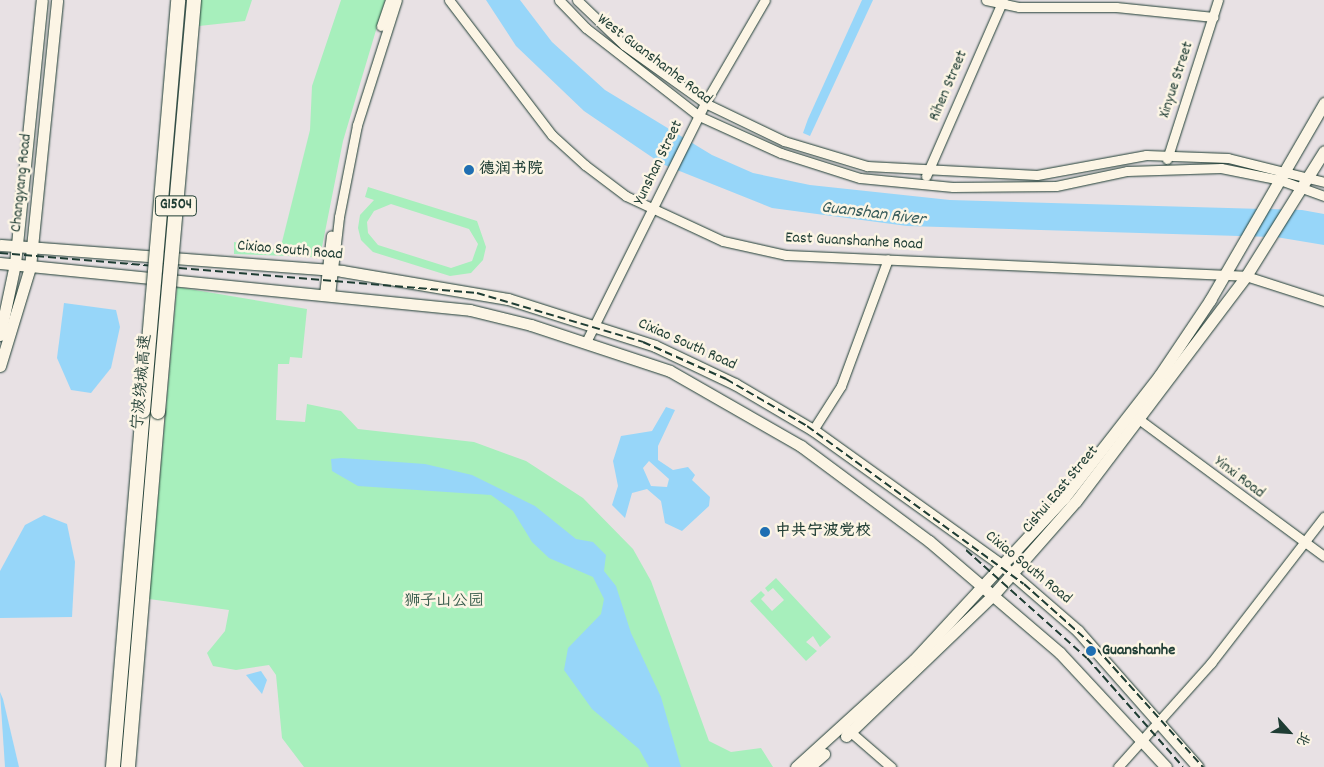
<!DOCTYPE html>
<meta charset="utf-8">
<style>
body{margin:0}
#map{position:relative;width:1324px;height:767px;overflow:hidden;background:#e8e1e4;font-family:Dekko,"LXGW WenKai TC",sans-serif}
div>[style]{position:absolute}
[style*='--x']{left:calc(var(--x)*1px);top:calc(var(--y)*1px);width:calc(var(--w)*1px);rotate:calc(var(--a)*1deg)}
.green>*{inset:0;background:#a7efbc}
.water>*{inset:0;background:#97d6f9}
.roads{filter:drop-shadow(0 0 1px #1f3d34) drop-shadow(0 0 1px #1f3d34)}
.minor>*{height:9px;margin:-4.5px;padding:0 4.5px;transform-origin:4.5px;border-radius:4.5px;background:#fcf5e5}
.major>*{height:11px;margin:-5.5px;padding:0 5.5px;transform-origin:5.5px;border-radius:5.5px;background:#fcf5e5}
.highway>*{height:14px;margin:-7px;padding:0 7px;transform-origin:7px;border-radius:7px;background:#fcf5e5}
.rail>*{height:2px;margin-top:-1px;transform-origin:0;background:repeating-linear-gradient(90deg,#1f3d34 0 8px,transparent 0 12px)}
.bridges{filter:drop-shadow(0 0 1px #1f3d34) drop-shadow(0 0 1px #1f3d34)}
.highway-bridge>*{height:14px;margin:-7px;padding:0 7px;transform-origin:7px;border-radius:7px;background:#fcf5e5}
.dots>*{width:14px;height:14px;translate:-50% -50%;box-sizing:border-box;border:2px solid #fcf5e5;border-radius:50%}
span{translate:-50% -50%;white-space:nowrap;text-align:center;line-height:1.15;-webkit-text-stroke:5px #fcf5e5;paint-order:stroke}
.shield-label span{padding:1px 4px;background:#fcf5e5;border:1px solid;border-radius:4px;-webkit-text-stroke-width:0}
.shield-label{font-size:15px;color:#1f3d34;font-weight:700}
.street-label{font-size:16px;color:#1f3d34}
.poi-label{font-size:16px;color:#1f3d34;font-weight:700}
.left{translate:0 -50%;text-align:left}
.park-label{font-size:16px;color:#335848}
.water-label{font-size:18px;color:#375c5b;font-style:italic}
.north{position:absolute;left:1264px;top:707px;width:50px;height:50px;-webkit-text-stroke:4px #fcf5e5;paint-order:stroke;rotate:116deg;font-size:14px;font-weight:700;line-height:20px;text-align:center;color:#1f3d34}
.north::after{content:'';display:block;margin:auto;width:18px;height:22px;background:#1f3d34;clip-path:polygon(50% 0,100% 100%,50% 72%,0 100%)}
</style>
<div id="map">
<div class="green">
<div style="clip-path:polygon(201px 0,252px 0,245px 21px,199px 26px)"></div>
<div style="clip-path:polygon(341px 0,385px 0,343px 141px,322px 247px,314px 257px,234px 254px,234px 242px,280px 250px,310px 130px,312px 86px)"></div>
<div style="clip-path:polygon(evenodd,368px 187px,477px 221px,486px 247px,483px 260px,471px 273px,450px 276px,373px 252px,361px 240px,358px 228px,360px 215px,374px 200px,365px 197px,368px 187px,391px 204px,469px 229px,478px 244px,472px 261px,451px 268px,378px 245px,368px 233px,367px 222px,374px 211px,391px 204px)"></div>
<div style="clip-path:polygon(177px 287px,307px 309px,302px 358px,290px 357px,289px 364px,278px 364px,276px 420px,305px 422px,307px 404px,341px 411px,358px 429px,474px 442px,526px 461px,583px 498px,633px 549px,651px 581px,709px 741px,731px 752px,761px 748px,773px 767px,304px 767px,282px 738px,276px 675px,269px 665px,236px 670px,213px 666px,207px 653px,225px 631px,229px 610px,149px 599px)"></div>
<div style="clip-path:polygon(776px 578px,831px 637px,820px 647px,813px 636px,806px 642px,817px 651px,806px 661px,750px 601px,761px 591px,765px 595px,761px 599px,772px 611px,784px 600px,773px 588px,768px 592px,765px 588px)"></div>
</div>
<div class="water">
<div style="clip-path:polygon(486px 0,520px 0,552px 42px,605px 90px,712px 155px,753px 173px,810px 185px,950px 200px,1302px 210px,1324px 214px,1324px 245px,1276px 237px,907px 226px,772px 208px,662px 164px,584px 111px,516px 46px)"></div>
<div style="clip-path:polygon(862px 0,873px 0,810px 136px,803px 133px,808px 119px)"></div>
<div style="clip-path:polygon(64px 303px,116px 310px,120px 327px,111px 368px,91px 393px,71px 390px,57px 358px)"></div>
<div style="clip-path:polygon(evenodd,666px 407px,675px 410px,658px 446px,658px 460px,673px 470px,688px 467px,695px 475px,692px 480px,710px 497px,709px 506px,682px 531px,665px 523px,661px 501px,647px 489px,632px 493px,625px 518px,612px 505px,618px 486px,613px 461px,621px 436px,652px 431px,666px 407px,649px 461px,669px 479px,667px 487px,651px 486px,643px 468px,649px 461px)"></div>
<div style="clip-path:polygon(342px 458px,425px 464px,472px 475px,535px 506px,576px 539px,593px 542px,606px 555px,604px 571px,616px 586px,631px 633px,661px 697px,681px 767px,649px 767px,639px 749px,592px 709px,564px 670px,568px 648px,601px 614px,604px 599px,593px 577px,549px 558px,532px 542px,513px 511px,491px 495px,358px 486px,332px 471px,331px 459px)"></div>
<div style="clip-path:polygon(44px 515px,67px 524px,75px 562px,72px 617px,0 618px,0 571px,25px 525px)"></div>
<div style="clip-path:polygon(261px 671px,267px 680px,262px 694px,246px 675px)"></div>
<div style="clip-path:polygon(0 692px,3px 699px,19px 767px,5px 767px)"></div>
</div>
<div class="roads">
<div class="minor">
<div style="--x:449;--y:0;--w:170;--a:52.7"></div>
<div style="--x:552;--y:135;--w:45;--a:42.3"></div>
<div style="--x:585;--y:165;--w:51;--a:37.1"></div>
<div style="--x:626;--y:196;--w:107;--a:24.9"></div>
<div style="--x:723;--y:241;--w:65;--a:12.5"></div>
<div style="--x:786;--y:255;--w:460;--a:2.6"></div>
<div style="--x:1246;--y:276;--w:82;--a:17.8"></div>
<div style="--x:559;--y:0;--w:39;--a:46"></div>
<div style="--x:586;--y:28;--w:143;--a:37.9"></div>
<div style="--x:699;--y:116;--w:90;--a:24.3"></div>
<div style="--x:781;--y:153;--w:83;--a:17.6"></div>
<div style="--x:860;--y:178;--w:93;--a:5.5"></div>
<div style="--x:953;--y:187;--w:103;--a:-0.6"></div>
<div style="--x:1056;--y:186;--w:73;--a:-11.9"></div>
<div style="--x:1127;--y:171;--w:94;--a:-1.8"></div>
<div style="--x:1221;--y:168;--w:60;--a:11.5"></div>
<div style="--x:1280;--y:180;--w:47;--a:20"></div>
<div style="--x:577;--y:0;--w:65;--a:43.8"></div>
<div style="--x:624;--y:45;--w:100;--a:35.6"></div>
<div style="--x:705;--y:103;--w:88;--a:25.7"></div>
<div style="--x:784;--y:141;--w:87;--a:16.8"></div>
<div style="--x:867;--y:166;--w:170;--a:3"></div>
<div style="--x:1037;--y:175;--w:111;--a:-10.4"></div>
<div style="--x:1146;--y:155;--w:82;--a:2.1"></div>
<div style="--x:1228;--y:158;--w:99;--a:14"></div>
<div style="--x:986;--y:0;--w:34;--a:12"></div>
<div style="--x:1019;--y:7;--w:97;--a:0"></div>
<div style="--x:1116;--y:7;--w:98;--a:5.9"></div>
<div style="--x:381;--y:26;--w:28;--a:-71"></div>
<div style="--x:1167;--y:159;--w:167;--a:-72.2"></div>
<div style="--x:926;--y:176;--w:192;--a:-66.4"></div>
<div style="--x:324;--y:294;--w:59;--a:-83.2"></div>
<div style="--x:330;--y:295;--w:79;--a:-83.4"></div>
<div style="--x:339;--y:217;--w:94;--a:-78.9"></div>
<div style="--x:357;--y:125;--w:131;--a:-72.3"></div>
<div style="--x:586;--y:342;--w:267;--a:-63.5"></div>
<div style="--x:705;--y:103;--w:119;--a:-59.8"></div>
<div style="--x:1140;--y:420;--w:229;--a:36.5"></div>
<div style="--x:813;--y:430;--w:52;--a:-57.5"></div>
<div style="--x:841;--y:386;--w:135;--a:-69.7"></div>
<div style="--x:846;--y:728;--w:60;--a:40.9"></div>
<div style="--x:1118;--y:767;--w:140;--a:-48.2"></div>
<div style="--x:1211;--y:663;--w:185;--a:-52.3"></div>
</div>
<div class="major">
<div style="--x:0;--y:245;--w:343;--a:4.3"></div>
<div style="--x:342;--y:271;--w:168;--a:9.6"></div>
<div style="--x:508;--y:299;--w:154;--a:17.7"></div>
<div style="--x:655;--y:346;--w:89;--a:25.4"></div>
<div style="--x:735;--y:384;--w:91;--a:30.5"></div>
<div style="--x:813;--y:430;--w:234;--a:35.6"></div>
<div style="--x:1003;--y:566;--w:99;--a:40.9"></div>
<div style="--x:1078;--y:631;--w:181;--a:48.6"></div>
<div style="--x:0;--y:263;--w:472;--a:5.7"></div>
<div style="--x:470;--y:310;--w:63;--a:13.8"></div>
<div style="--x:531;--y:325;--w:146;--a:18.3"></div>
<div style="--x:670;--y:371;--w:151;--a:29.8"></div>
<div style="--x:801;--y:446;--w:159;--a:36.6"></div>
<div style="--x:929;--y:541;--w:172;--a:40.5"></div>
<div style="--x:1060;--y:653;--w:156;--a:47.1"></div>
<div style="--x:0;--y:335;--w:73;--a:-78.1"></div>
<div style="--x:15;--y:264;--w:265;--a:-84.2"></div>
<div style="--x:0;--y:366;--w:103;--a:-73.1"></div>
<div style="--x:30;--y:267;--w:268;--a:-84.2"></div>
<div style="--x:846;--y:736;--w:205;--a:-43.8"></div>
<div style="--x:994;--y:594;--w:124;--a:-48.6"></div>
<div style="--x:1076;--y:501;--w:282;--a:-52.9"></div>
<div style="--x:1246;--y:276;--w:147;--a:-58"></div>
<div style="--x:796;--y:767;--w:159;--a:-42.2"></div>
<div style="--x:914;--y:660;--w:221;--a:-47.2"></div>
<div style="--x:1064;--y:498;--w:155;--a:-52.1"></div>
<div style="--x:1159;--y:376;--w:92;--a:-56.1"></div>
<div style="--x:1210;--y:300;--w:228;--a:-59.9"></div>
<div style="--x:809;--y:767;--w:20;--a:-41"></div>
</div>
<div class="highway">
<div style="--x:113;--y:767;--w:357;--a:-85.2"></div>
<div style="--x:128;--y:767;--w:356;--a:-85.2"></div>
</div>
</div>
<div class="rail">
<div style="--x:0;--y:253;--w:479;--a:4.8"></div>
<div style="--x:477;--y:293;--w:173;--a:16.4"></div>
<div style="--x:643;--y:342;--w:91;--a:24"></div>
<div style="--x:726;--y:379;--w:94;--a:30.1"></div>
<div style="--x:807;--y:426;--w:268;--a:36.1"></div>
<div style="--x:1024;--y:584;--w:98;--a:41.7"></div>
<div style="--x:1097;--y:649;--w:159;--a:48.1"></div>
<div style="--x:966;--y:550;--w:162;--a:41.8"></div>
<div style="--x:1087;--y:658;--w:145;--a:48.6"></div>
</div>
<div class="bridges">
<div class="highway-bridge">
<div style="--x:143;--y:411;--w:412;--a:-85.1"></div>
<div style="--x:158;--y:412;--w:414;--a:-85"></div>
</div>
</div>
<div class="dots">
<div style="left:469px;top:170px;background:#1f6fb2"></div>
<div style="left:765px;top:532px;background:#1f6fb2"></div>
<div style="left:1091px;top:651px;background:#1f6fb2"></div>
</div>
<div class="shield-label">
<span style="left:176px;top:206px">G1504</span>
</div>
<div class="street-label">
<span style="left:654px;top:60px;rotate:37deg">West Guanshanhe Road</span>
<span style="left:1177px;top:80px;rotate:-72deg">Xinyue Street</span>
<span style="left:949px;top:86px;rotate:-67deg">Rihen Street</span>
<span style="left:659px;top:163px;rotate:-64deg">Yunshan Street</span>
<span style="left:22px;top:183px;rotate:-84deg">Changyang Road</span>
<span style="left:854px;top:242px;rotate:3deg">East Guanshanhe Road</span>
<span style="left:290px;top:251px;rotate:5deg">Cixiao South Road</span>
<span style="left:687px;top:345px;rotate:24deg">Cixiao South Road</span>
<span style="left:143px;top:382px;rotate:-85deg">宁波绕城高速</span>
<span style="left:1239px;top:478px;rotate:37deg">Yinxi Road</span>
<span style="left:1061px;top:490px;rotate:-50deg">Cishui East Street</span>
<span style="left:1028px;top:568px;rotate:39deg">Cixiao South Road</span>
</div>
<div class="poi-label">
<span class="left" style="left:479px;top:170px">德润书院</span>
<span class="left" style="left:775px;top:532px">中共宁波党校</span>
<span class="left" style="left:1102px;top:651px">Guanshanhe</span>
</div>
<div class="park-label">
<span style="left:444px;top:602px">狮子山公园</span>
</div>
<div class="water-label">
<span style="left:873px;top:215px;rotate:7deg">Guanshan River</span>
</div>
<div class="north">北</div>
</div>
